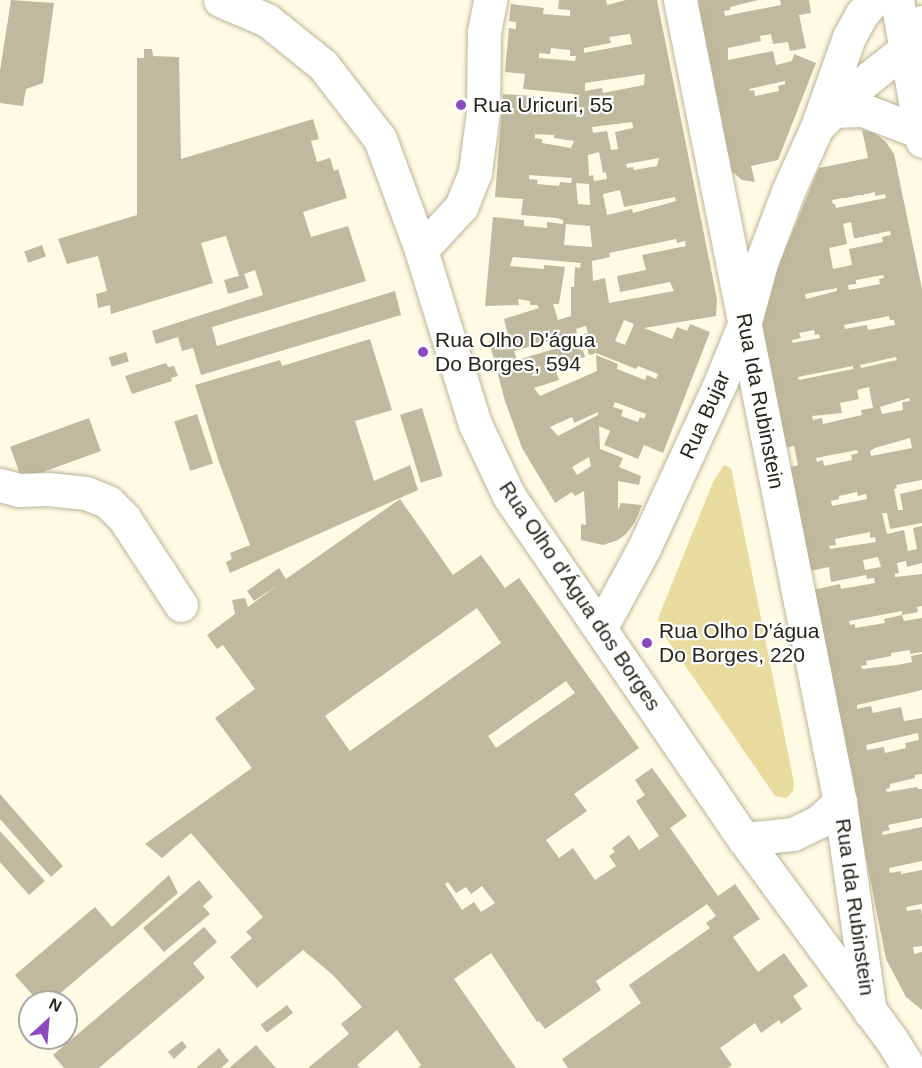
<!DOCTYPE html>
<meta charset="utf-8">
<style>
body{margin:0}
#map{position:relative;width:922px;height:1068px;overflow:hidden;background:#fffae3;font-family:Helvetica,sans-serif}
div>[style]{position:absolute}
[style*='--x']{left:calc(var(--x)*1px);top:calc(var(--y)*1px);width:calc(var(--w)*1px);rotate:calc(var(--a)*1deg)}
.green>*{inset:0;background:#e9db9e}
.building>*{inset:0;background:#bfb99e;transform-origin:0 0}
.roads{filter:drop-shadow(0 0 2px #bbb59a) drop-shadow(0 0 2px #bbb59a)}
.minor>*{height:33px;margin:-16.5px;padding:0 16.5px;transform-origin:16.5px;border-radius:16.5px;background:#fff}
.major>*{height:33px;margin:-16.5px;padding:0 16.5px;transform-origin:16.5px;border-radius:16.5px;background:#fff}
.dots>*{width:16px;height:16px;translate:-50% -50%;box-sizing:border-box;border:3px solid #fff;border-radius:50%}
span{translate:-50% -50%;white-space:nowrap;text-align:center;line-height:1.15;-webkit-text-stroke:4.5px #fff;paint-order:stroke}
.poi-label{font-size:21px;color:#27251a}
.left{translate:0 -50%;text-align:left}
.street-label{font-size:21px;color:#27251a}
.north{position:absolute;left:18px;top:990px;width:60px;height:60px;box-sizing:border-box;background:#fff;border:2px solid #a9a8a3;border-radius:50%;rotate:26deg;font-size:16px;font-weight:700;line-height:24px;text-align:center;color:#27251a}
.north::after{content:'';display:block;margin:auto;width:21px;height:27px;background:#8a49be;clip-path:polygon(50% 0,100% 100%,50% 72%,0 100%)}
</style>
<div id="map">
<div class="green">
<div style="clip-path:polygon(724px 465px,731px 468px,794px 783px,793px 791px,787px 798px,775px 796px,658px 626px,659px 616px,713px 482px)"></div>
</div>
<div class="building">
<div style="clip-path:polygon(11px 0,54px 3px,43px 83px,26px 89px,23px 106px,0 103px,0 71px)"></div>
<div style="clip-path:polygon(evenodd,559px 0,606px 0,607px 5px,626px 0,657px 0,717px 299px,716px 316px,644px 328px,672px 339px,677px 327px,687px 331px,690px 324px,710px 332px,663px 453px,644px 445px,638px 459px,604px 445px,610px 431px,599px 426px,600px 449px,623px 458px,619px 467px,641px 476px,639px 485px,618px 481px,618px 510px,621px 503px,642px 505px,635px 522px,626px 534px,618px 540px,603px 545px,581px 540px,581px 524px,586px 525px,584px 491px,575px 496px,572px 492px,555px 503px,522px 448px,505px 401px,489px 341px,508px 335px,504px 319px,539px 308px,537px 305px,530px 305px,530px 301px,518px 299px,519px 305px,485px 306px,493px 217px,524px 220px,524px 226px,547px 228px,547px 222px,563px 224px,563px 220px,557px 218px,521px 215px,523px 199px,495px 197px,503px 94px,534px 96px,534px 101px,573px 104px,574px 94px,523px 89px,525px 74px,505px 72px,509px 28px,516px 29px,516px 22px,509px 21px,511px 4px,544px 8px,543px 14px,570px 16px,570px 10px,558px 9px,559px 0,630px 34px,632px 44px,584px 53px,584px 48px,611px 43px,609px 37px,630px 34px,559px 0,551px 48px,570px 50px,570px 56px,576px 56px,575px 61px,539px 58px,539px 53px,550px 54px,551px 48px,559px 0,645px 74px,644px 85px,603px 93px,602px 88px,585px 91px,585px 83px,645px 74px,559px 0,632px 122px,633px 128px,615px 132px,618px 149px,611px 150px,607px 131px,593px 133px,592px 127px,632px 122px,559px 0,535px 134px,554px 135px,554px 138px,574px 141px,571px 148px,542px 143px,542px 139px,535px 138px,535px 134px,559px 0,599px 152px,603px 173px,606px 172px,607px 179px,594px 181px,593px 175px,589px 176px,588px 155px,599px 152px,559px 0,659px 158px,657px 166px,634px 170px,633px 167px,627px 168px,626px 164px,659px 158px,559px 0,529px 175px,572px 178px,571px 183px,560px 182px,559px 186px,537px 184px,538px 180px,529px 179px,529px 175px,559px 0,576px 183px,589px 184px,590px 205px,578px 204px,576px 183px,559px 0,620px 190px,624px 207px,675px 197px,676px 201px,633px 213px,632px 209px,607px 215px,603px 194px,620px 190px,559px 0,566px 224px,590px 226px,592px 247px,564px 245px,566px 224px,559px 0,676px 239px,677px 243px,685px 241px,686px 246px,642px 255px,646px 270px,617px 276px,620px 292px,670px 282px,674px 291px,609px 303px,605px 278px,593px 281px,592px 261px,610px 257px,609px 253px,676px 239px,559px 0,513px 257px,581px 263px,580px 268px,575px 267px,574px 287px,571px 287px,571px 316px,558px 320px,553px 304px,559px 304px,565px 267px,544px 265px,544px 269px,510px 266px,513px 257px,559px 0,624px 320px,634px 324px,625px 345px,615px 341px,624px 320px,559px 0,586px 326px,588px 333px,583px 334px,589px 355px,596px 353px,636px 369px,638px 366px,658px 374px,656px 379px,647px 375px,645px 380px,617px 369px,618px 364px,596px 355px,597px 371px,540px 396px,534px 388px,559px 380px,554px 365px,585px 357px,583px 350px,581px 351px,578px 342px,517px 360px,514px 351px,577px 333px,576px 329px,586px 326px,559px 0,615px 402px,646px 414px,644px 419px,640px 417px,638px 422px,621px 416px,623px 410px,613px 407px,615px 402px,559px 0,598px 412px,598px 415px,558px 436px,550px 427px,572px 417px,574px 423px,598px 412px,559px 0,589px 457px,591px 466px,577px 475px,572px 467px,589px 457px)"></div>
<div style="clip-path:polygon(evenodd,695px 0,758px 0,730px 7px,730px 10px,724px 11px,725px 16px,781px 5px,780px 0,809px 0,811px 13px,799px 15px,806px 48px,790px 51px,788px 42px,773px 44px,771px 34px,760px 36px,761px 41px,728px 48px,728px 60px,773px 51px,776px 65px,792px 61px,794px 54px,816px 63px,778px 160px,751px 166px,755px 182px,742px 180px,728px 168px,695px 0,785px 81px,785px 84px,778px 86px,779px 91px,755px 96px,754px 90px,750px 91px,749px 89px,785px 81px)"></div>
<div style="clip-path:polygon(144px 49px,152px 49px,153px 56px,179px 57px,181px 159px,313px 119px,319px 139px,311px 141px,317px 162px,330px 158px,334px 171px,338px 169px,347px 198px,303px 212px,311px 237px,348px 226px,366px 281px,212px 327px,217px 346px,395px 291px,401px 315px,201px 375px,193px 348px,182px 351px,178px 337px,156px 344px,152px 331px,263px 295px,255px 270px,244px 274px,249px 288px,228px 294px,224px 280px,239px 276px,226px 236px,201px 243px,213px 283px,111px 314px,110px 305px,98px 308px,96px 294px,107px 291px,98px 256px,67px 264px,58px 239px,137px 215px,137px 58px,144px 58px)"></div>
<div style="clip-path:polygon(evenodd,862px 130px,875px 133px,886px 142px,894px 154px,922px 289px,922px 480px,896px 485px,897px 488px,894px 489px,898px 510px,903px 510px,900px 494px,922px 489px,922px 523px,890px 529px,887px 513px,882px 513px,887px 534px,904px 530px,908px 551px,917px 549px,913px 528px,922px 526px,922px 563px,907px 567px,906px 561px,897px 563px,899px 573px,895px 574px,895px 577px,922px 574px,922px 606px,917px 607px,918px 612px,902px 615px,902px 611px,849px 621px,850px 625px,855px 624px,855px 628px,885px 623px,884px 619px,902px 615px,904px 621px,922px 618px,922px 652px,910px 654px,910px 650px,891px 653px,891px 656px,866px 661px,867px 665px,861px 666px,862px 669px,897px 665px,912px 662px,911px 656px,922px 654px,922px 690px,857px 705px,857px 709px,871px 706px,873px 713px,901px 707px,904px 721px,922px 718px,922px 774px,915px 775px,915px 778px,890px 784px,890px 788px,886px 789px,887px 792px,917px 787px,918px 789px,922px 789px,922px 818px,888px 825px,890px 830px,882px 832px,883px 835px,922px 827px,922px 861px,889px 868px,890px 873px,901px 871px,901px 874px,922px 870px,922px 904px,906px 907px,907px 911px,921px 909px,922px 917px,922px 946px,913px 947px,914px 954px,922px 952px,922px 1010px,906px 997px,886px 959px,813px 590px,840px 584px,841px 589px,875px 583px,874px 578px,867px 579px,866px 575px,831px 582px,829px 567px,810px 571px,788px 468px,798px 465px,794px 446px,784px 448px,760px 325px,772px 281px,819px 168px,868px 158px,862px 130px,875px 192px,875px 196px,885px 194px,886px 198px,836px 208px,835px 204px,833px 204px,832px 200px,875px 192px,862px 130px,851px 222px,854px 238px,890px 231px,891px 235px,882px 237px,883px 242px,849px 249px,852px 265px,833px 269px,829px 248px,847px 244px,843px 224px,851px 222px,862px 130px,883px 275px,884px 278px,879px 279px,880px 284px,849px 290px,848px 285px,856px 284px,856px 280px,883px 275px,862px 130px,837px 288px,837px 291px,806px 299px,805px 294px,837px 288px,862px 130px,889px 316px,890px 320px,894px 320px,895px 325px,868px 330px,867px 325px,845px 329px,844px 325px,889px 316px,862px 130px,814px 330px,815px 335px,819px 334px,820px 338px,793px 343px,792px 340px,801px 338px,799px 333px,814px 330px,862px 130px,896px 357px,897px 360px,861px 368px,860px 365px,896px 357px,862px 130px,853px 366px,853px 369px,799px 380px,798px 377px,853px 366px,862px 130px,869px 387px,873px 408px,861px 410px,862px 415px,823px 424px,822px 418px,813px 420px,812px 416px,842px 413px,840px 403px,859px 399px,857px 390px,869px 387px,862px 130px,909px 398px,910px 401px,902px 402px,903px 410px,882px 414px,880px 407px,909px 398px,862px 130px,910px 438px,912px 448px,871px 456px,870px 451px,875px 448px,910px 438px,862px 130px,857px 450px,858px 453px,851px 455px,852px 460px,824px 466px,823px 460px,817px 462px,816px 458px,857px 450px,862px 130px,857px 492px,858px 496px,866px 494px,867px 499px,832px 506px,831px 501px,839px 499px,839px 496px,857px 492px,862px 130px,870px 532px,870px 538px,875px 537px,876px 542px,830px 549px,829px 546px,836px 545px,835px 539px,870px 532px,862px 130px,878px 557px,881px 567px,865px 570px,863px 560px,878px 557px,862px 130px,918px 733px,919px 740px,905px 743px,906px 748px,885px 753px,884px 747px,867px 750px,866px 745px,918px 733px)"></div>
<div style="left:42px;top:245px;width:12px;height:19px;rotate:70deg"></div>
<div style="clip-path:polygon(370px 339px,392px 410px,355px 421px,374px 481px,410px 465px,418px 490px,230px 573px,226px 562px,232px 559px,230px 553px,250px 545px,219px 462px,195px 385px,280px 360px,282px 366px)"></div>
<div style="left:126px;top:352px;width:10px;height:18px;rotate:73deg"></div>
<div style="clip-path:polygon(166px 363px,168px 367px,174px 366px,178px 376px,171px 378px,172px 381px,132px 394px,125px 376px)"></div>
<div style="left:422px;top:408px;width:71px;height:23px;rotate:73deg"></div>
<div style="left:197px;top:414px;width:52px;height:24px;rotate:72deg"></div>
<div style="left:89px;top:418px;width:35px;height:84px;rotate:70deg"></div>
<div style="clip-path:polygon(evenodd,400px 499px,453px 575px,481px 555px,505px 588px,519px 578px,639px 748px,574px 794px,587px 811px,546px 840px,559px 858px,573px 848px,595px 880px,616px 866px,609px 856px,615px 852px,612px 848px,629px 835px,639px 850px,659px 836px,636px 801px,645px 795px,635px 780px,652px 768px,687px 816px,670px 828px,718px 896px,735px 884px,760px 919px,733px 937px,758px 972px,784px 953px,808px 986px,793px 996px,802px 1009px,781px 1024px,779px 1020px,761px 1033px,755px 1023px,720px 1048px,732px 1065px,728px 1068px,568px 1068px,562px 1059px,641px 1003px,629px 985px,710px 928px,706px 923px,716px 916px,707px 904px,596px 981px,601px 990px,545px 1029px,539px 1021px,537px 1022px,491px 953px,454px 979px,516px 1068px,418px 1068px,421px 1065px,397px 1030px,357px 1065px,360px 1068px,308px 1068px,349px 1034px,341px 1024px,362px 1007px,333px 975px,303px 950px,257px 988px,230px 957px,252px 938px,246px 932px,263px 917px,191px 833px,162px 858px,145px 844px,252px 768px,215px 718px,255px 689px,223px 645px,217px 649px,207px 635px,235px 614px,232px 600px,245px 598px,248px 607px,278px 585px,254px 601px,247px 591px,279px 568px,286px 579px,400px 499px,477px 608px,501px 643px,350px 751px,325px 716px,477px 608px,400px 499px,566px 681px,575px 693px,496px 748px,488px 736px,566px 681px,400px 499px,448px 882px,456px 893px,466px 887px,471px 894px,482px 886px,495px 903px,481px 912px,474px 902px,462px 910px,445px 884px,448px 882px)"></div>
<div style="clip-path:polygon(0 794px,63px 866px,51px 877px,0 819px)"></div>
<div style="clip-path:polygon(0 831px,45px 881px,29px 895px,0 862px)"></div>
<div style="clip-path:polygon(169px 875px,178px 893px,50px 1002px,32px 1002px,36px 999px,15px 975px,95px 907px,112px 927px)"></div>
<div style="clip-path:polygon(199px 880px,213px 897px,203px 906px,210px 914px,164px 952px,143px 928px)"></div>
<div style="clip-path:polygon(204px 927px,217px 942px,193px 963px,205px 978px,99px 1068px,64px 1068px,53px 1055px)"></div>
<div style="left:287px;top:1005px;width:10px;height:33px;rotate:53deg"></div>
<div style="clip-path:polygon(182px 1041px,187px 1047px,174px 1059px,168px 1052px)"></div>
<div style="clip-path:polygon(256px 1045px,276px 1068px,229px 1068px)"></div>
<div style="clip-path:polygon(219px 1048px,229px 1061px,221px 1068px,196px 1068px)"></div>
</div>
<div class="roads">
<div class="minor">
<div style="--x:680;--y:0;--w:818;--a:78.72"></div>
<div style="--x:840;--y:802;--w:212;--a:81.9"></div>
<div style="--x:897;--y:0;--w:143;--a:79.9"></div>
<div style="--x:832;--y:111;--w:31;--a:-2"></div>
<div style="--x:863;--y:110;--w:61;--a:21.1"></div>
<div style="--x:820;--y:124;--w:49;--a:-45"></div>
<div style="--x:855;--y:89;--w:66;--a:-38.3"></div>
<div style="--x:907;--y:48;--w:30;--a:-60"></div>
<div style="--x:421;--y:250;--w:59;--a:-47.1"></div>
<div style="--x:461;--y:207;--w:38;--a:-68"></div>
<div style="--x:475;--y:172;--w:61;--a:-82.4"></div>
<div style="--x:483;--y:112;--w:80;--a:-89.3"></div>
<div style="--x:484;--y:32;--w:33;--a:-79"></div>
<div style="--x:0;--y:485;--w:20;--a:15"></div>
<div style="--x:19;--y:490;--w:29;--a:-2"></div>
<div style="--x:48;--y:489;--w:38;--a:6"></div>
<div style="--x:86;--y:493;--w:24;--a:22"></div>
<div style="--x:108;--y:502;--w:23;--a:45"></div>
<div style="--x:124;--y:518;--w:104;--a:56.8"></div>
<div style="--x:601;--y:627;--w:90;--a:-61.4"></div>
<div style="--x:644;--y:548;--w:184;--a:-65.2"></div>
<div style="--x:721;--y:381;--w:64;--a:-67.9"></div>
<div style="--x:745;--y:322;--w:61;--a:-74.8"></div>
<div style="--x:761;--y:263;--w:79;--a:-69.3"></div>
<div style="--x:789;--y:189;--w:68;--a:-65.7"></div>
<div style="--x:817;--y:127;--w:96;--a:-70.4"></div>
<div style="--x:849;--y:37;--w:25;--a:-61"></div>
<div style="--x:861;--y:15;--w:20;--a:-49"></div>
<div style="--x:744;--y:839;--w:49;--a:-5.8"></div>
<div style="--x:793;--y:834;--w:28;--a:-26"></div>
<div style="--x:818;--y:822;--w:30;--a:-42"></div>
</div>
<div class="major">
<div style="--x:220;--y:0;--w:51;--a:23.1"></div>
<div style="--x:267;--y:20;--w:72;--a:38.8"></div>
<div style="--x:323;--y:65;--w:93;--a:52.4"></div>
<div style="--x:380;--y:139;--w:118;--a:69.7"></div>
<div style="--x:421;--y:250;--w:182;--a:72.8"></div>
<div style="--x:475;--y:424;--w:80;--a:64.7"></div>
<div style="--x:509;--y:496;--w:416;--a:55.6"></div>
<div style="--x:744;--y:839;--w:248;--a:53.7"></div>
<div style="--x:891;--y:1039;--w:34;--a:58"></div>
</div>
</div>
<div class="dots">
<div style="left:461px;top:105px;background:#8a49be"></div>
<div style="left:423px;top:352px;background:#8a49be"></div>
<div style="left:647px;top:643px;background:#8a49be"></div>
</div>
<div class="poi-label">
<span class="left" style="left:473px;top:105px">Rua Uricuri, 55</span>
<span class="left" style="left:435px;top:352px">Rua Olho D'água<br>Do Borges, 594</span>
<span class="left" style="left:659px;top:643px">Rua Olho D'água<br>Do Borges, 220</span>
</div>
<div class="street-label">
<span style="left:760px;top:401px;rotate:79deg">Rua Ida Rubinstein</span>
<span style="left:705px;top:415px;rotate:-66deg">Rua Bujar</span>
<span style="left:580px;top:596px;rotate:56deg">Rua Olho d'Água dos Borges</span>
<span style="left:855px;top:907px;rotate:82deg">Rua Ida Rubinstein</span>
</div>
<div class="north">N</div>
</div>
